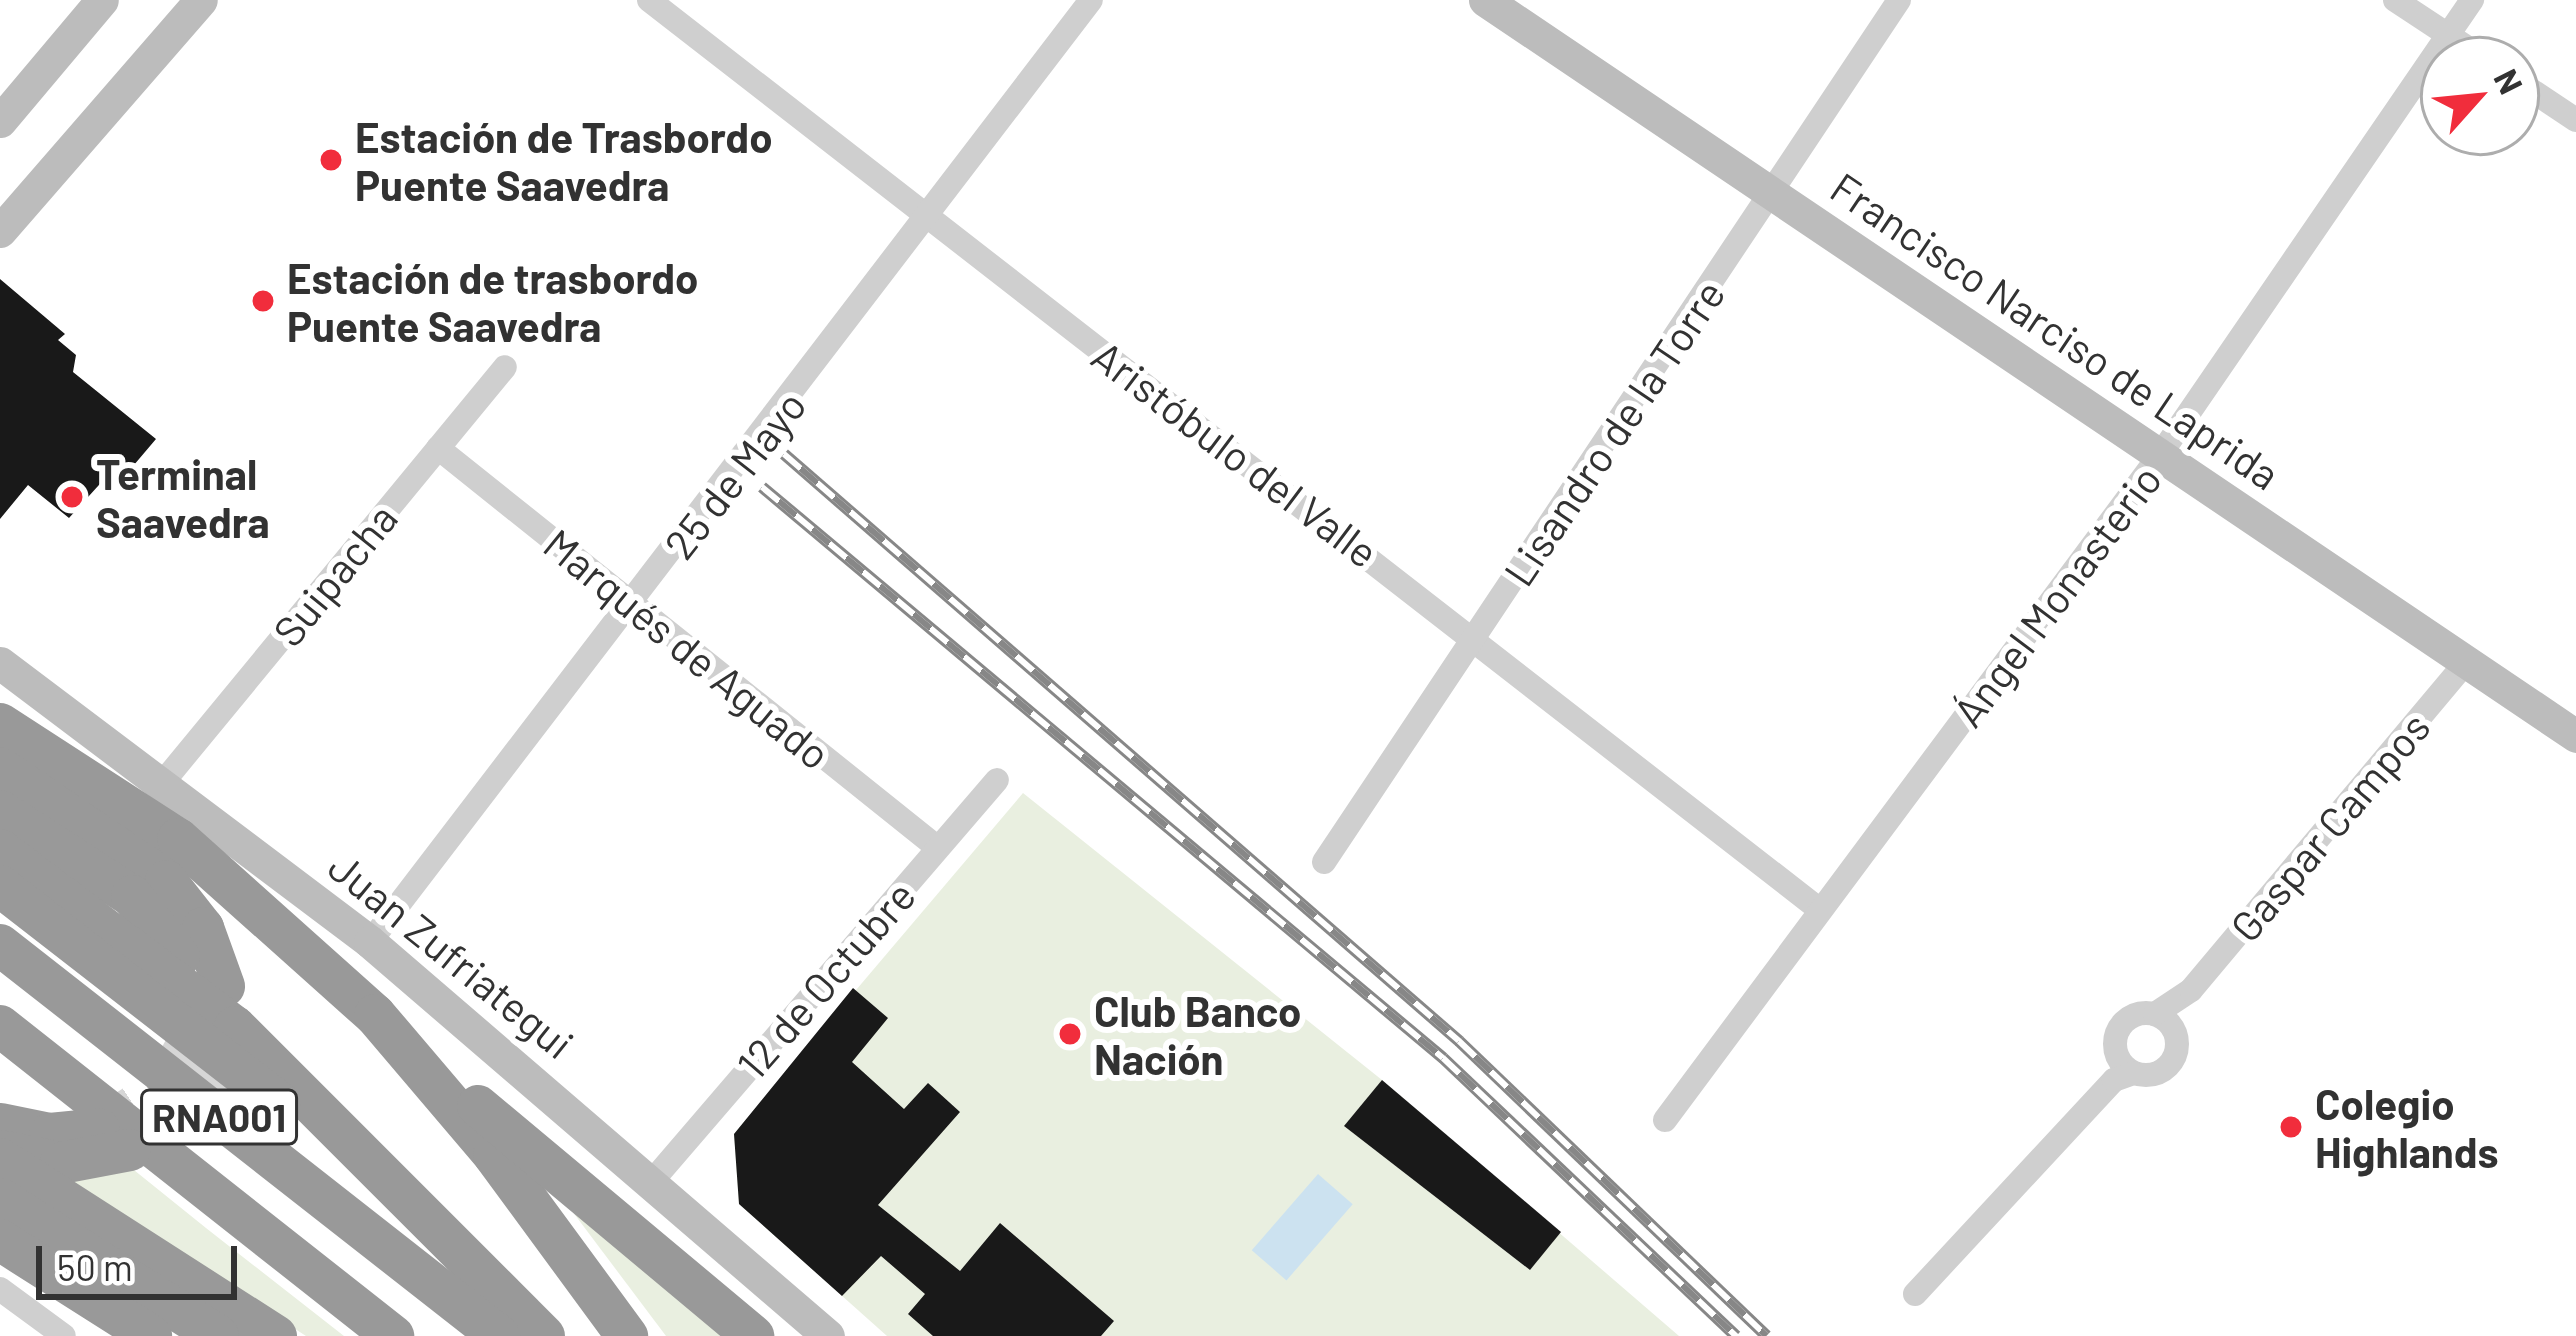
<!DOCTYPE html>
<meta charset="utf-8">
<style>
body{margin:0}
#map{position:relative;width:2576px;height:1336px;overflow:hidden;background:#fff;font-family:Barlow,sans-serif}
div>[style]{position:absolute}
[style*='--x']{left:calc(var(--x)*1px);top:calc(var(--y)*1px);width:calc(var(--w)*1px);rotate:calc(var(--a)*1deg)}
.green>*{inset:0;background:#e9efe0}
.water>*{inset:0;background:#cce2f0;transform-origin:0 0}
.building>*{inset:0;background:#191919}
.highway-tunnel>*{height:42px;margin-top:-21px;transform-origin:0;background:repeating-linear-gradient(90deg,#d6d6d6 0 42px,transparent 0 63px)}
.street>*{height:24px;margin:-12px;padding:0 12px;transform-origin:12px;border-radius:12px;background:#cfcfcf}
.street>.ring{margin:-12px;padding:0;box-sizing:content-box;background:none;border:24px solid #cfcfcf;border-radius:50%}
.secondary>*{height:33px;margin:-16.5px;padding:0 16.5px;transform-origin:16.5px;border-radius:16.5px;background:#bcbcbc}
.highway>*{height:42px;margin:-21px;padding:0 21px;transform-origin:21px;border-radius:21px;background:#999}
.rail>*{height:12px;margin-top:-6px;transform-origin:0;background:repeating-linear-gradient(90deg,#fff 0 22px,#878787 0 44px);box-sizing:border-box;border-block:3px solid #878787}
.dots>*{width:33px;height:33px;translate:-50% -50%;box-sizing:border-box;border:6px solid #fff;border-radius:50%}
span{translate:-50% -50%;white-space:nowrap;text-align:center;line-height:1.15;-webkit-text-stroke:12px #fff;paint-order:stroke}
.shield-label span{padding:3px 9px;background:#fff;border:3px solid;border-radius:9px;-webkit-text-stroke-width:0}
.shield-label{font-size:39px;color:#323232;font-weight:700}
.poi-label{font-size:42px;color:#323232;font-weight:700}
.left{translate:0 -50%;text-align:left}
.street-label{font-size:42px;color:#323232}
.north{position:absolute;left:2420px;top:36px;width:120px;height:120px;box-sizing:border-box;background:#fff;border:3px solid #adadad;border-radius:50%;rotate:63deg;font-size:33px;font-weight:700;line-height:48px;text-align:center;color:#323232}
.north::after{content:'';display:block;margin:auto;width:42px;height:54px;background:#f12d3c;clip-path:polygon(50% 0,100% 100%,50% 72%,0 100%)}
.scale{position:absolute;left:36px;top:1246px;width:201px;height:54px;box-sizing:border-box;border:6px solid #323232;border-top:0;padding-left:15px;font-size:36px;line-height:42px;white-space:nowrap;color:#323232;-webkit-text-stroke:9px #fff;paint-order:stroke}
</style>
<div id="map">
<div class="green">
<div style="clip-path:polygon(1023px 793px,1382px 1080px,1679px 1336px,887px 1336px,739px 1204px,734px 1134px)"></div>
<div style="clip-path:polygon(129px 1166px,206px 1228px,344px 1336px,306px 1336px,65px 1180px)"></div>
<div style="clip-path:polygon(560px 1195px,730px 1336px,666px 1336px)"></div>
</div>
<div class="water">
<div style="left:1318px;top:1174px;width:46px;height:101px;rotate:41deg"></div>
</div>
<div class="building">
<div style="clip-path:polygon(0 279px,65px 334px,58px 340px,76px 355px,73px 372px,156px 439px,128px 472px,118px 464px,69px 518px,28px 485px,0 519px)"></div>
<div style="clip-path:polygon(853px 988px,888px 1018px,852px 1062px,904px 1109px,928px 1083px,960px 1112px,878px 1205px,960px 1271px,1000px 1223px,1114px 1321px,1101px 1336px,933px 1336px,908px 1314px,925px 1294px,881px 1256px,842px 1296px,739px 1204px,734px 1134px)"></div>
<div style="clip-path:polygon(1382px 1080px,1561px 1232px,1530px 1270px,1344px 1126px)"></div>
</div>
<div class="highway-tunnel">
<div style="--x:99;--y:1129;--w:77;--a:-32.9"></div>
<div style="--x:164;--y:1087;--w:46;--a:-61.2"></div>
<div style="--x:186;--y:1047;--w:48;--a:-86.4"></div>
<div style="--x:130;--y:1150;--w:59;--a:-29.6"></div>
<div style="--x:181;--y:1121;--w:33;--a:-49"></div>
<div style="--x:203;--y:1096;--w:74;--a:-71.1"></div>
</div>
<div class="street">
<div style="--x:649;--y:0;--w:1483;--a:37.85"></div>
<div style="--x:2395;--y:0;--w:109;--a:33.4"></div>
<div style="--x:2516;--y:80;--w:72;--a:33.7"></div>
<div style="--x:438;--y:448;--w:640;--a:38.66"></div>
<div style="--x:164;--y:781;--w:536;--a:-50.52"></div>
<div style="--x:1324;--y:862;--w:1036;--a:-56.29"></div>
<div style="--x:370;--y:942;--w:1186;--a:-52.57"></div>
<div class="ring" style="left:2115px;top:1013px;width:38px;height:38px"></div>
<div style="--x:2155;--y:1014;--w:43;--a:-33.7"></div>
<div style="--x:2191;--y:990;--w:428;--a:-50"></div>
<div style="--x:1665;--y:1120;--w:829;--a:-53.34"></div>
<div style="--x:2160;--y:455;--w:552;--a:-55.56"></div>
<div style="--x:654;--y:1179;--w:526;--a:-49.32"></div>
<div style="--x:0;--y:1289;--w:79;--a:36.3"></div>
<div style="--x:1915;--y:1294;--w:292;--a:-47.1"></div>
<div style="--x:2114;--y:1080;--w:20;--a:-20"></div>
</div>
<div class="secondary">
<div style="--x:1485;--y:0;--w:1316;--a:34"></div>
<div style="--x:0;--y:121;--w:158;--a:-49.9"></div>
<div style="--x:0;--y:231;--w:306;--a:-49"></div>
<div style="--x:0;--y:663;--w:463;--a:37"></div>
<div style="--x:370;--y:942;--w:604;--a:40.7"></div>
</div>
<div class="highway">
<div style="--x:0;--y:724;--w:212;--a:32.9"></div>
<div style="--x:178;--y:839;--w:264;--a:41.8"></div>
<div style="--x:375;--y:1015;--w:184;--a:49.6"></div>
<div style="--x:494;--y:1155;--w:225;--a:53.7"></div>
<div style="--x:0;--y:768;--w:201;--a:34.2"></div>
<div style="--x:166;--y:881;--w:60;--a:51.8"></div>
<div style="--x:203;--y:928;--w:62;--a:70.1"></div>
<div style="--x:0;--y:811;--w:157;--a:32.8"></div>
<div style="--x:132;--y:896;--w:77;--a:52.4"></div>
<div style="--x:0;--y:850;--w:294;--a:37"></div>
<div style="--x:235;--y:1027;--w:437;--a:45"></div>
<div style="--x:0;--y:886;--w:354;--a:37.8"></div>
<div style="--x:0;--y:945;--w:634;--a:38.08"></div>
<div style="--x:0;--y:1026;--w:501;--a:38.27"></div>
<div style="--x:478;--y:1106;--w:359;--a:39.9"></div>
<div style="--x:1;--y:1124;--w:50;--a:11.5"></div>
<div style="--x:50;--y:1134;--w:49;--a:-5.8"></div>
<div style="--x:1;--y:1151;--w:61;--a:11.3"></div>
<div style="--x:61;--y:1163;--w:70;--a:-10.7"></div>
<div style="--x:0;--y:1159;--w:328;--a:32.7"></div>
<div style="--x:0;--y:1199;--w:257;--a:32.1"></div>
<div style="--x:0;--y:1240;--w:179;--a:32.4"></div>
</div>
<div class="rail">
<div style="--x:784;--y:454;--w:895;--a:41.01"></div>
<div style="--x:1459;--y:1041;--w:426;--a:43.8"></div>
<div style="--x:762;--y:487;--w:889;--a:39.98"></div>
<div style="--x:1443;--y:1058;--w:404;--a:43.5"></div>
</div>
<div class="dots">
<div style="left:331px;top:160px;background:#f12d3c"></div>
<div style="left:263px;top:301px;background:#f12d3c"></div>
<div style="left:72px;top:497px;background:#f12d3c"></div>
<div style="left:1070px;top:1034px;background:#f12d3c"></div>
<div style="left:2291px;top:1127px;background:#f12d3c"></div>
</div>
<div class="shield-label">
<span style="left:219px;top:1117px">RNA001</span>
</div>
<div class="poi-label">
<span class="left" style="left:355px;top:160px">Estación de Trasbordo<br>Puente Saavedra</span>
<span class="left" style="left:287px;top:301px">Estación de trasbordo<br>Puente Saavedra</span>
<span class="left" style="left:96px;top:497px">Terminal<br>Saavedra</span>
<span class="left" style="left:1094px;top:1034px">Club Banco<br>Nación</span>
<span class="left" style="left:2315px;top:1127px">Colegio<br>Highlands</span>
</div>
<div class="street-label">
<span style="left:2056px;top:330px;rotate:34deg">Francisco Narciso de Laprida</span>
<span style="left:1613px;top:432px;rotate:-56deg">Lisandro de la Torre</span>
<span style="left:1236px;top:453px;rotate:37deg">Aristóbulo del Valle</span>
<span style="left:734px;top:474px;rotate:-52deg">25 de Mayo</span>
<span style="left:334px;top:574px;rotate:-51deg">Suipacha</span>
<span style="left:2056px;top:595px;rotate:-53deg">Ángel Monasterio</span>
<span style="left:688px;top:648px;rotate:39deg">Marqués de Aguado</span>
<span style="left:2329px;top:826px;rotate:-50deg">Gaspar Campos</span>
<span style="left:452px;top:954px;rotate:39deg">Juan Zufriategui</span>
<span style="left:825px;top:979px;rotate:-49deg">12 de Octubre</span>
</div>
<div class="north">N</div>
<div class="scale">50 m</div>
</div>
